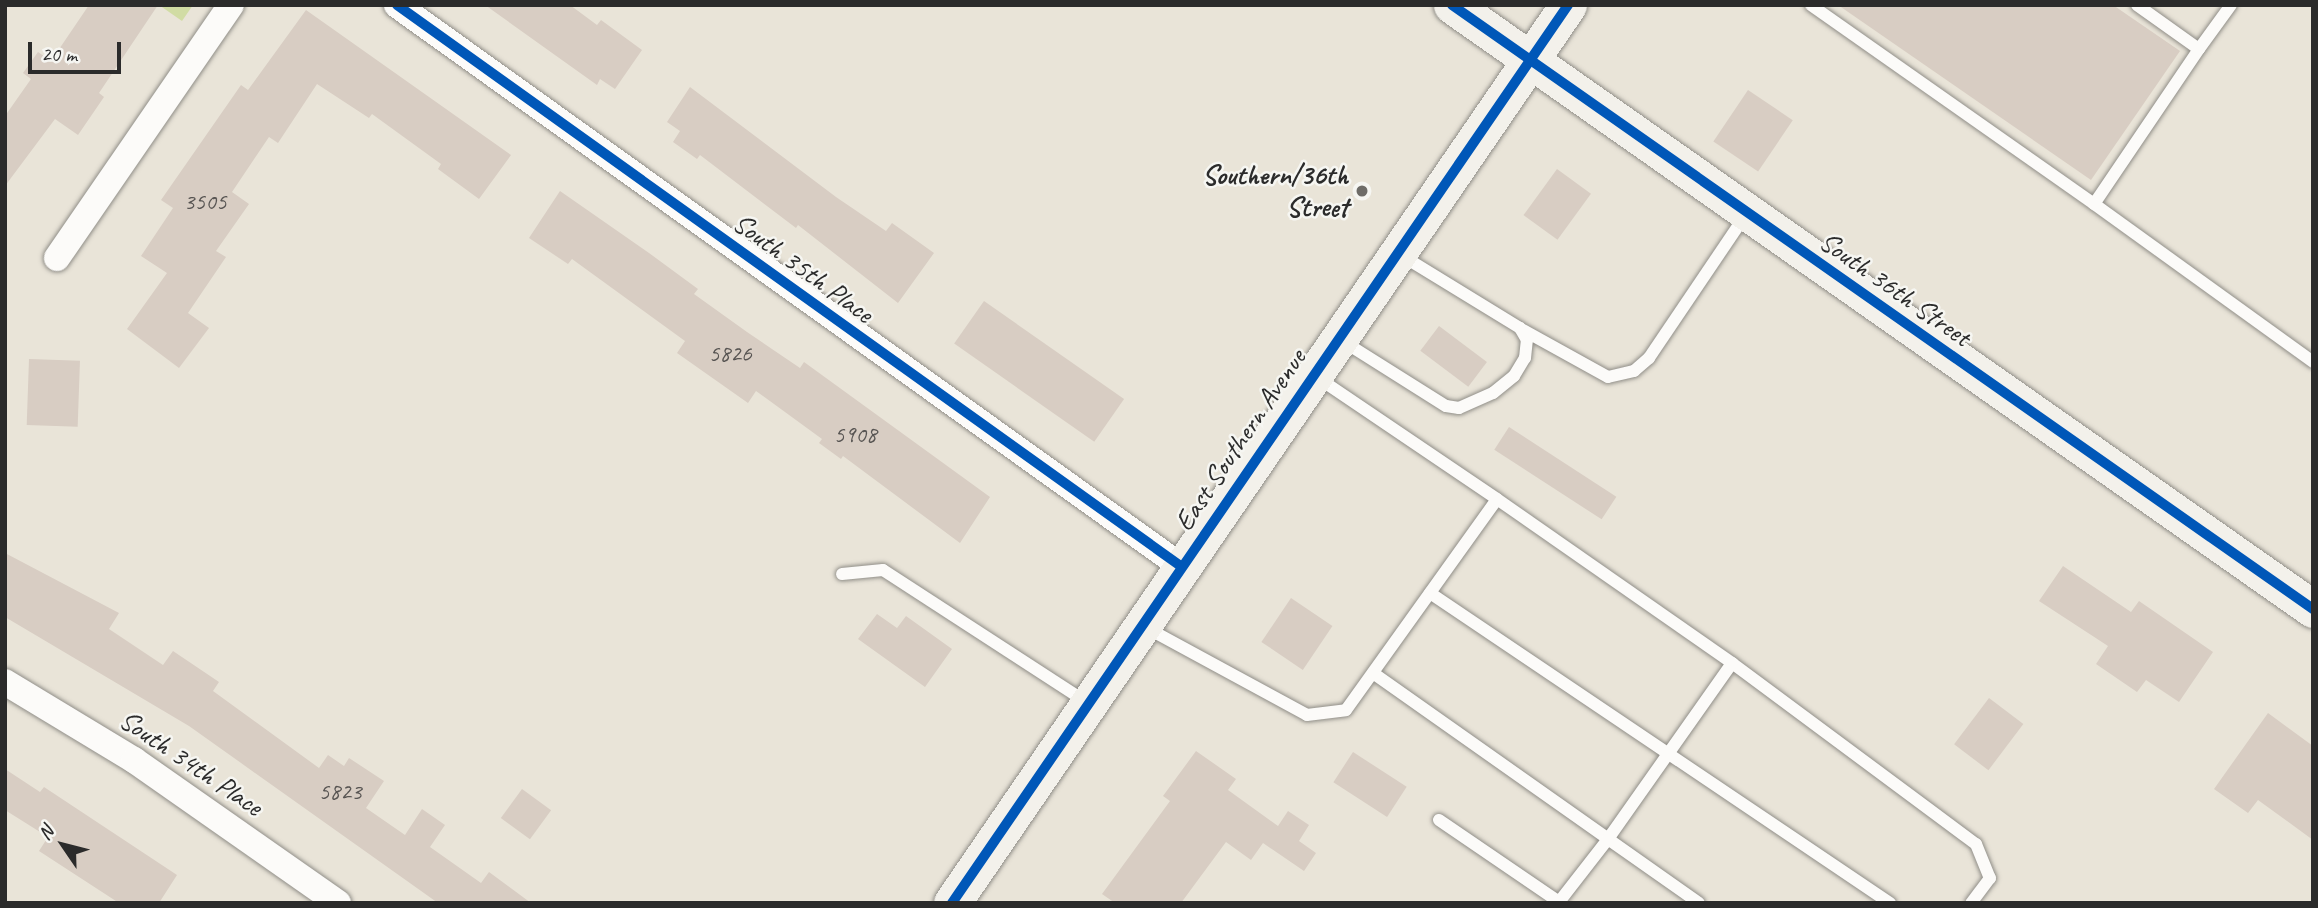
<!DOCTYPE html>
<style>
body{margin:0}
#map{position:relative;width:2318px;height:908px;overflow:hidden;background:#e9e4d8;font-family:Caveat,sans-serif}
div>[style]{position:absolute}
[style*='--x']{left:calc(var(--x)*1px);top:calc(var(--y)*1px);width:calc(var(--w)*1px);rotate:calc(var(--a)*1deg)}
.green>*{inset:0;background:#d1dca4}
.building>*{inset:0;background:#d8cdc3;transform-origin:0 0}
.roads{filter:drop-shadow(0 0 2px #908e88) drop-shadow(0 0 2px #908e88)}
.lane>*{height:12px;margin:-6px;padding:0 6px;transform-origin:6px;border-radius:6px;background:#fcfbf9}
.street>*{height:26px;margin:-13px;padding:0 13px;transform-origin:13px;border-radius:13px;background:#fcfbf9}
.secondary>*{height:37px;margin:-18.5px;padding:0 18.5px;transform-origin:18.5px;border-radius:18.5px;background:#f3f1eb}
.cycleway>*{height:10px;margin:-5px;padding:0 5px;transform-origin:5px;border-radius:5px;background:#0057b8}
.dots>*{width:19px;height:19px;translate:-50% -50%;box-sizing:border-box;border:4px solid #f6f6f2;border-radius:50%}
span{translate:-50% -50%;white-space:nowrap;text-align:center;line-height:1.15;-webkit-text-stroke:5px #f6f6f2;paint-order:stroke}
.number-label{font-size:24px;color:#575452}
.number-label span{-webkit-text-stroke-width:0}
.poi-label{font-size:28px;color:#2b2b2b;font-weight:700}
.right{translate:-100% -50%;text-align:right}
.street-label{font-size:28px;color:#2b2b2b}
.frame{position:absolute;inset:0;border:7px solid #2b2b2b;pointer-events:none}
.north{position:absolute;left:28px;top:810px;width:70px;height:70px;-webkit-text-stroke:5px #f6f6f2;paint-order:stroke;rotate:305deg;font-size:19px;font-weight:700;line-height:28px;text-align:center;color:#2b2b2b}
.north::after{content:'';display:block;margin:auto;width:24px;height:32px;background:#2b2b2b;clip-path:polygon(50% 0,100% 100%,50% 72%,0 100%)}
.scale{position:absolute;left:28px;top:42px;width:93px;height:32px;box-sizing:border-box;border:4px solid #2b2b2b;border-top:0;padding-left:9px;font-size:21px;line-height:24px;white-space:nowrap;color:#2b2b2b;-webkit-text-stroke:5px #f6f6f2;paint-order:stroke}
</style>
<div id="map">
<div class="green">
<div style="clip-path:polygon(159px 5px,193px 5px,182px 21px)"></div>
</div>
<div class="building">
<div style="clip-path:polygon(89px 5px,158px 5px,99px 93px,104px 97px,78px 135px,55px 119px,5px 186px,5px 116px,31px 79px,23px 73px,38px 52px,51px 61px)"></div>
<div style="clip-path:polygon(485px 5px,570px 5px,597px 25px,601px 20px,642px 50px,615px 89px,600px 79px,597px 85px)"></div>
<div style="clip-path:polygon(1838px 5px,2113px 5px,2180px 51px,2091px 180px)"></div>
<div style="clip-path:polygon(306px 10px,511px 155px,479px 199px,438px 169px,441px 164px,372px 114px,369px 118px,317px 84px,278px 143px,269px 137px,232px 192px,249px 204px,216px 251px,226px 257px,188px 313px,209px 328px,179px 368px,127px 329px,167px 273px,141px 256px,173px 208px,161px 200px,241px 85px,248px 90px)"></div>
<div style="clip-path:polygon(690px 87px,836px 197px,886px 231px,892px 223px,934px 253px,898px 303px,798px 225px,796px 228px,700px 155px,697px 159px,673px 142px,680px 131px,667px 122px)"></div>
<div style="left:1748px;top:90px;width:54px;height:62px;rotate:34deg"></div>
<div style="left:1557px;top:169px;width:42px;height:57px;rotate:36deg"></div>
<div style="clip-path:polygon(560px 191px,649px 253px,698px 289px,694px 294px,747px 332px,800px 368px,804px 362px,990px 497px,960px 543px,843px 456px,841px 459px,819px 443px,822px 439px,756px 391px,748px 403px,677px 353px,685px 341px,572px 259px,568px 264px,529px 238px)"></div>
<div style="left:984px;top:301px;width:171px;height:52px;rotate:35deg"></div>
<div style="left:1439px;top:326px;width:60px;height:31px;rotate:37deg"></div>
<div style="left:29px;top:359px;width:51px;height:66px;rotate:2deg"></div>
<div style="left:1509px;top:427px;width:128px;height:27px;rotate:33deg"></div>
<div style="clip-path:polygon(5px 553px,119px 613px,109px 629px,163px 665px,173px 651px,219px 682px,213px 691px,319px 768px,328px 755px,344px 766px,349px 758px,384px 781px,366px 808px,405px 835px,422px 809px,445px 825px,430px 847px,481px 883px,489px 872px,531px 903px,438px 903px,189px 726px,5px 617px)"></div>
<div style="clip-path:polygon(2063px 566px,2131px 612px,2139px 601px,2213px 652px,2179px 702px,2146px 680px,2137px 692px,2096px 664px,2108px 646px,2039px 601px)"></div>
<div style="left:1291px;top:598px;width:50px;height:53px;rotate:34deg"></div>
<div style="clip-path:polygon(877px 614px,897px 628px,906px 616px,952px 649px,925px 687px,858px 639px)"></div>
<div style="left:1989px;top:698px;width:43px;height:58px;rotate:37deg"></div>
<div style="clip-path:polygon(2268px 713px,2313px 746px,2313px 840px,2258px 800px,2248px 813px,2214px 789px)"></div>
<div style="clip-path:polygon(1196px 751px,1236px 779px,1228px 790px,1278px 826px,1288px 811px,1309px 825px,1299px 841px,1316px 853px,1304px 871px,1263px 843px,1251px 860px,1226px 842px,1181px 903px,1115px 903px,1102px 894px,1170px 801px,1163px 796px)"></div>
<div style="left:1353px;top:752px;width:64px;height:36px;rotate:33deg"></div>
<div style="clip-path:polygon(5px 769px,40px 792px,44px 787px,177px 875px,159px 903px,119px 903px,39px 851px,48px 837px,5px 810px)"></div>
<div style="left:522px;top:789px;width:36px;height:36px;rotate:36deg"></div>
</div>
<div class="roads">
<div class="lane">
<div style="--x:1811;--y:5;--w:346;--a:35.1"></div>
<div style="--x:2137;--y:5;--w:76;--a:35.4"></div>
<div style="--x:2199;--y:49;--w:187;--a:124.1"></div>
<div style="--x:2094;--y:204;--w:270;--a:35.8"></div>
<div style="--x:2199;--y:49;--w:54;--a:-54"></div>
<div style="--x:1523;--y:330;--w:97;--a:28.9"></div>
<div style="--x:1608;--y:377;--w:27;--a:-13"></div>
<div style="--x:1634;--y:371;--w:20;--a:-41"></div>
<div style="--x:1649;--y:358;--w:174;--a:-56"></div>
<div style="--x:1341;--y:340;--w:124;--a:32.2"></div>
<div style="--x:1446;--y:406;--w:13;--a:9"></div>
<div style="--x:1459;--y:408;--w:37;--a:-24"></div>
<div style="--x:1493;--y:393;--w:27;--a:-39"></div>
<div style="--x:1514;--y:376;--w:21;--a:-59"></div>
<div style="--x:1525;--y:358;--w:18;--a:-84"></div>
<div style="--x:1527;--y:340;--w:14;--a:-120"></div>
<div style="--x:1520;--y:328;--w:140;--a:-148.5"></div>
<div style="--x:1497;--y:499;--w:287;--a:34.9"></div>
<div style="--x:1732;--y:663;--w:304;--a:36.6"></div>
<div style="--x:1976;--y:844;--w:37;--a:68"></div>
<div style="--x:1990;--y:878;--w:31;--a:127"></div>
<div style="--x:842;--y:574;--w:41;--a:-5.6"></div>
<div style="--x:883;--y:570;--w:241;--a:33"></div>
<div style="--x:1430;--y:593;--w:555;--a:33.98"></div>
<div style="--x:1145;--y:627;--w:184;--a:28.5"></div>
<div style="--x:1307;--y:715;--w:39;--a:-7"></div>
<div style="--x:1346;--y:710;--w:259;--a:-54.4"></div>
<div style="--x:1497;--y:499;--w:220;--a:-145.9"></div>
<div style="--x:1373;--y:673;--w:288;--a:35.2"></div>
<div style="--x:1608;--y:839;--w:215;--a:-54.8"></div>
<div style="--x:1439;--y:820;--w:145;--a:34.3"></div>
<div style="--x:1559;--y:902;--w:80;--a:-52.1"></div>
<div style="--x:1608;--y:839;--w:111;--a:35.1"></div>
</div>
<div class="street">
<div style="--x:397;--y:5;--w:965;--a:35.6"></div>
<div style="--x:57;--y:258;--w:307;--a:-55.5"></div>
<div style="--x:5;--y:682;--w:151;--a:31.2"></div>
<div style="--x:134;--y:760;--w:249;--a:35"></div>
</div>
<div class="secondary">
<div style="--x:1452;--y:5;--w:1052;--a:35.05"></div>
<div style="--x:952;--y:903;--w:1089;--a:-55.55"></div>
</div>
</div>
<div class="cycleway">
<div style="--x:397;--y:5;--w:965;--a:35.6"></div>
<div style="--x:1452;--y:5;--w:1052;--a:35.05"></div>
<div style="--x:952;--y:903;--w:1089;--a:-55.55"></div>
</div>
<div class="dots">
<div style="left:1362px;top:191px;background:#6e6c68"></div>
</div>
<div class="number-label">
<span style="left:205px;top:202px">3505</span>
<span style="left:730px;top:354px">5826</span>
<span style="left:855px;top:435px">5908</span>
<span style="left:340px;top:792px">5823</span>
</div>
<div class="poi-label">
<span class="right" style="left:1348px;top:191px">Southern/36th<br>Street</span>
</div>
<div class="street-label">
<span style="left:803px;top:268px;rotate:36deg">South 35th Place</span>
<span style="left:1895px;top:289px;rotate:35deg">South 36th Street</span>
<span style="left:1240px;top:440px;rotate:-56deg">East Southern Avenue</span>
<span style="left:191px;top:763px;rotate:34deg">South 34th Place</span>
</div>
<div class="frame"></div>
<div class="north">N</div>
<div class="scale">20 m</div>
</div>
